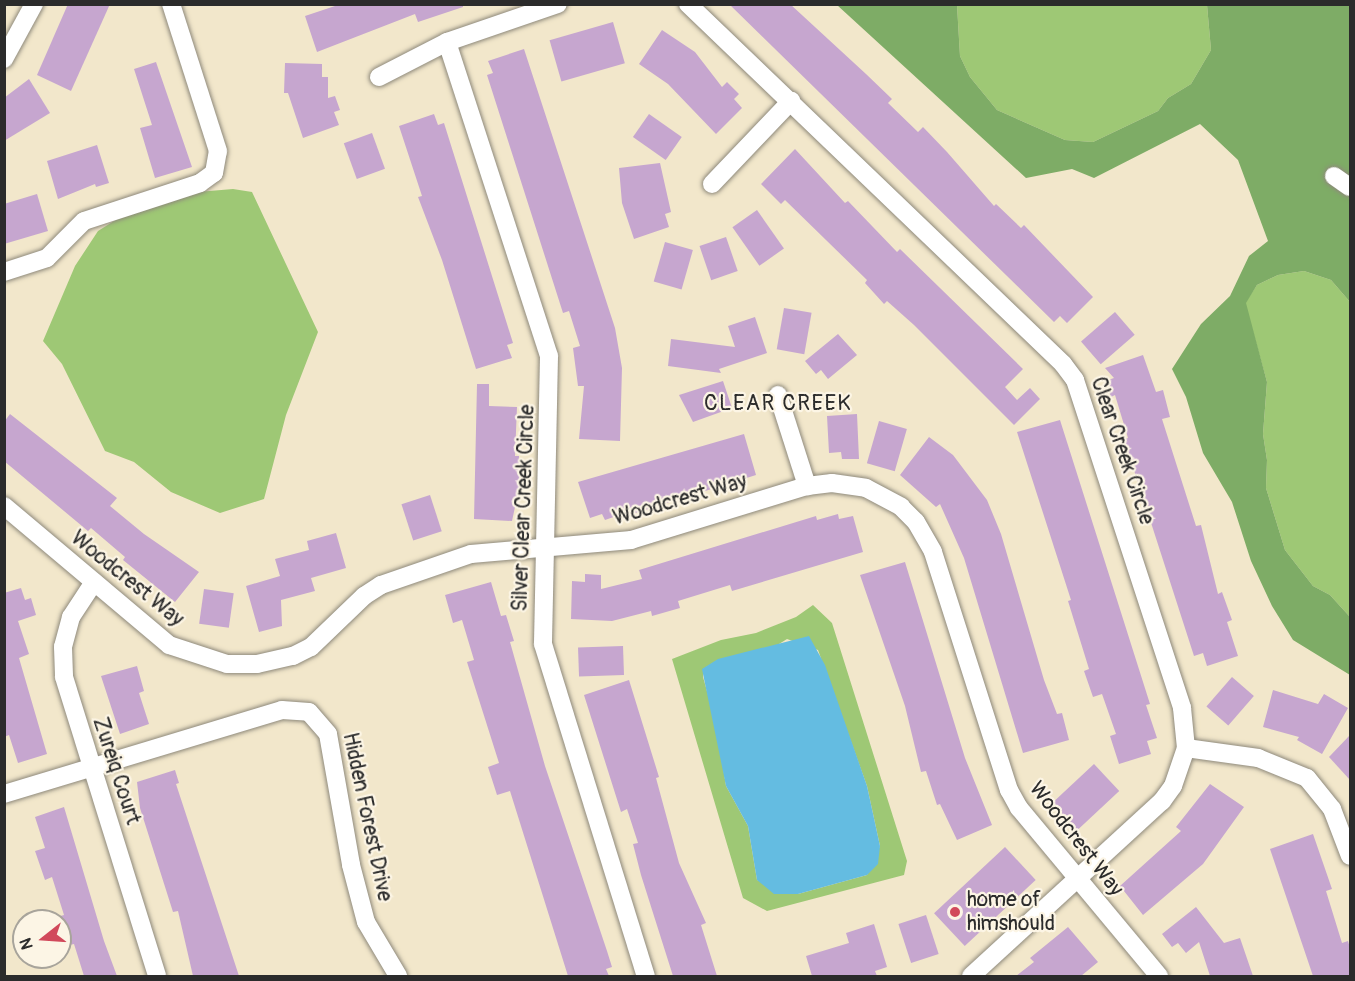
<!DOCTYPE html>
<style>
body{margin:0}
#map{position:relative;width:1355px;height:981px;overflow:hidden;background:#f2e7cb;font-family:Pangolin,sans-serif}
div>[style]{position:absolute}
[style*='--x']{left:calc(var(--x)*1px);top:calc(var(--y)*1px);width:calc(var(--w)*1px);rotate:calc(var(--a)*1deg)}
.green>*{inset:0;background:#9ec875}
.forest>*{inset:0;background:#7eac66}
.water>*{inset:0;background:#64bce1}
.building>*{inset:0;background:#c6a6cf;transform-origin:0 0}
.roads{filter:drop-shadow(0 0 2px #8e897b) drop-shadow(0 0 2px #8e897b)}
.minor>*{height:18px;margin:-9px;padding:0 9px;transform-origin:9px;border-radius:9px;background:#fff}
.dots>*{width:16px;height:16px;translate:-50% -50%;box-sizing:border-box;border:3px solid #fcf5e5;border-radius:50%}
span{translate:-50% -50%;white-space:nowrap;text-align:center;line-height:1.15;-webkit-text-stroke:4.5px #fcf5e5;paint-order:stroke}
.street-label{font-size:21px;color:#2b2b2b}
.poi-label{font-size:21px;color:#2b2b2b}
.left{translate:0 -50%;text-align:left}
.neighbourhood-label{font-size:22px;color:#2b2b2b;letter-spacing:1.5px}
.frame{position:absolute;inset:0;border:6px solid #2b2b2b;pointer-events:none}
.north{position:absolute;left:12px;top:909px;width:60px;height:60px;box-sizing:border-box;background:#fcf5e5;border:2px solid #a8a49b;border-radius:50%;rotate:253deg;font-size:16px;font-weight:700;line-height:24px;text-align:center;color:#2b2b2b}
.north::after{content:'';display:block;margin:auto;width:21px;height:27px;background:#d1495b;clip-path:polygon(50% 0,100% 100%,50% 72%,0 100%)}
</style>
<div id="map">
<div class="green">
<div style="clip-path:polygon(957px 5px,1207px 5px,1211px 50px,1191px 84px,1168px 98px,1158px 111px,1093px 142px,1065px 140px,997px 110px,970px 77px,960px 56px)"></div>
<div style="clip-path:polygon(233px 189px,252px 192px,318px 332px,286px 415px,264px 499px,220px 513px,171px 492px,134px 462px,105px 451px,62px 364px,43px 341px,75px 266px,98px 231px,130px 211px,186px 193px)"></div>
<div style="clip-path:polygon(1304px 271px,1331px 280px,1350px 302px,1350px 617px,1330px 595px,1313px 586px,1285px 550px,1266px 488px,1267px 460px,1263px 434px,1267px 382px,1245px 303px,1257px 285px,1278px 275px)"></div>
<div style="clip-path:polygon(evenodd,813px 605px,832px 623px,907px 861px,904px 875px,767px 911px,743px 898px,672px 659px,721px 640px,756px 633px,796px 617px,813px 605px,787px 639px,818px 650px,867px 786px,880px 846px,867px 875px,798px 894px,757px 880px,748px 826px,726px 786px,716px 723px,703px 677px,703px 669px,718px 660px,771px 649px,787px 639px)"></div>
</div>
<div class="forest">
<div style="clip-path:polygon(837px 5px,957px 5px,960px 56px,970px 77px,997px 110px,1065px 140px,1093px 142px,1158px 111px,1168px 98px,1191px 84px,1211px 50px,1207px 5px,1350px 5px,1350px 302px,1331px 280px,1304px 271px,1278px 275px,1257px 285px,1246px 303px,1267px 382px,1263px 434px,1267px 460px,1266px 488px,1285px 550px,1313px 586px,1330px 595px,1350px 617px,1350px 675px,1293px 640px,1272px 606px,1251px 561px,1232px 502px,1203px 453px,1186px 397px,1172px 369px,1201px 324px,1230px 296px,1249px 256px,1268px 241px,1238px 160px,1200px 124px,1094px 178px,1072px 169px,1026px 178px)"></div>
</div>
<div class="water">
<div style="clip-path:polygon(809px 636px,825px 665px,867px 786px,880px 846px,878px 864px,867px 875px,798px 894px,774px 894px,757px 880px,748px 826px,726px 786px,702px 669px,718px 659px)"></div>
</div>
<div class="building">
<div style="clip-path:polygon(68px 4px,110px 4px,71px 91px,37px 75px)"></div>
<div style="clip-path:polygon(341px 4px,463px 4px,463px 7px,418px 22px,415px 14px,317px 52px,305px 16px)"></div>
<div style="clip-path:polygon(729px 4px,790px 4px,866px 74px,892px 99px,888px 103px,918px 132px,923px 127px,947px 152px,994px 206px,996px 204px,1021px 228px,1024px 225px,1093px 297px,1067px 323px,1060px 316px,1054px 322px)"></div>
<div style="left:613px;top:22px;width:43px;height:66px;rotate:74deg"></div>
<div style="clip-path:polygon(662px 30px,695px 52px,722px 87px,727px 82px,739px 94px,734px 99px,742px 108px,716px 134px,668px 84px,639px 64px)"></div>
<div style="clip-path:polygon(524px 49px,615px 328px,622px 368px,620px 441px,579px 439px,584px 386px,578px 386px,573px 348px,580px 346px,569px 311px,563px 313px,487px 75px,493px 73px,488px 61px)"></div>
<div style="clip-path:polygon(156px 62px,192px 167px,155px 178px,140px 128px,152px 125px,134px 69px)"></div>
<div style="clip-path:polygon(285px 63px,322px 64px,322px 77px,328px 77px,328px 98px,335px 96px,340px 110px,334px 112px,339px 125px,303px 138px,288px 93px,284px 93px)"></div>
<div style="clip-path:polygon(29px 79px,50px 113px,4px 141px,4px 98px)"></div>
<div style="clip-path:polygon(434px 114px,438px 125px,444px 123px,513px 343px,507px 345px,512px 358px,476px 369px,442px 260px,418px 197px,422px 196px,399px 126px)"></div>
<div style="left:649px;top:114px;width:40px;height:28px;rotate:35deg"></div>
<div style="left:372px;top:133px;width:38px;height:30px;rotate:70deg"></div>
<div style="clip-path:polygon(97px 145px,109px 183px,96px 187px,95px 184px,58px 199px,47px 161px)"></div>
<div style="clip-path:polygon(795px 149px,845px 203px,848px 201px,897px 252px,900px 249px,1023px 369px,1005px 387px,1017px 400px,1030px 388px,1040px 399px,1014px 425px,914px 325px,887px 301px,884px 304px,865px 283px,867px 280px,785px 200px,781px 204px,761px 184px)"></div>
<div style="clip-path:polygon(660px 163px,671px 212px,665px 214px,669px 227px,634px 239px,622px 203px,619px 168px)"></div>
<div style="clip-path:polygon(37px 194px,48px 231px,4px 244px,4px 204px)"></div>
<div style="left:757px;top:210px;width:47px;height:30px;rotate:55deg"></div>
<div style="left:726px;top:237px;width:36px;height:28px;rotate:71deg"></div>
<div style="left:665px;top:242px;width:29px;height:41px;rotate:16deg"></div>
<div style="left:784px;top:308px;width:28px;height:42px;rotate:10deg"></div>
<div style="left:1115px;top:312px;width:30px;height:45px;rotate:49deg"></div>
<div style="clip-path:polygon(755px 317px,767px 353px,719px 369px,721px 373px,668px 366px,671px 339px,735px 347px,728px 326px)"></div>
<div style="clip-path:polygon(838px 334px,857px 355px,828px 379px,821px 370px,816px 374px,805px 361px)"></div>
<div style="clip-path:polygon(1143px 355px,1156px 392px,1163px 390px,1170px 417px,1162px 419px,1196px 526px,1201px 525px,1218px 594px,1222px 592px,1232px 620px,1227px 622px,1238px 656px,1207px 666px,1203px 653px,1194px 656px,1124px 439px,1128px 438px,1115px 395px,1111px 397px,1105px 381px,1114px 378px,1105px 368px)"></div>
<div style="clip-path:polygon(723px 381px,732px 408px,693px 422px,679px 395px)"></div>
<div style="clip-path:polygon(477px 384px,489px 384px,489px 406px,517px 407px,515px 456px,519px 456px,520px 484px,512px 521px,474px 519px)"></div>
<div style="clip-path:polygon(10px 414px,117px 498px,110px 506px,144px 534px,199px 572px,175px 602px,123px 560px,125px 557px,91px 528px,88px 531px,4px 461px,4px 422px)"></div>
<div style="clip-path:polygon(857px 414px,859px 459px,842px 459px,841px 452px,829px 453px,827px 416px)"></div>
<div style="clip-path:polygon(1060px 420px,1150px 704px,1146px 705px,1157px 738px,1147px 741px,1151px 754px,1119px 764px,1110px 736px,1116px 734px,1102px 694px,1093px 697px,1084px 671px,1089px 669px,1068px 601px,1071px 600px,1017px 432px)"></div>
<div style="left:879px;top:421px;width:29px;height:44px;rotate:16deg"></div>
<div style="clip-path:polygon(744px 434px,756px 475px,626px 516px,625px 513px,605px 520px,602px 514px,590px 518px,578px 482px)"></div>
<div style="clip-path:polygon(929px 437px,953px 455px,987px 500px,1001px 534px,1044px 680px,1057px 714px,1062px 713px,1069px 740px,1023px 753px,964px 558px,940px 504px,936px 507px,900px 475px)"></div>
<div style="left:430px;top:495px;width:38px;height:30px;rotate:72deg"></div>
<div style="clip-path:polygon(838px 514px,839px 519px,853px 516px,863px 552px,732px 591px,730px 585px,678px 601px,680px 608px,652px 616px,651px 611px,612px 621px,571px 619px,572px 581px,585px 582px,585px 574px,601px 575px,601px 589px,642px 579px,639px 570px,816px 516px,817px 520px)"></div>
<div style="clip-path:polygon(336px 533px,346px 568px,311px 578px,315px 591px,281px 600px,282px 626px,259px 632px,246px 586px,280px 576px,275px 559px,309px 550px,307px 541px)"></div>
<div style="clip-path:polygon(905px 562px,965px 758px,992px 825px,957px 840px,940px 804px,937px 805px,926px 771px,921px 772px,905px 706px,860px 575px)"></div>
<div style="clip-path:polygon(491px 582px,501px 616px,506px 615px,514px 641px,510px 642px,545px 766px,607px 951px,612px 967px,606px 969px,609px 976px,568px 976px,510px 791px,497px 795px,488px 767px,499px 763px,467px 662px,474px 660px,462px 620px,453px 623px,445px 595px)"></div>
<div style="clip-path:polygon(21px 588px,25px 600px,31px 598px,36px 615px,18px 621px,29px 654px,19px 658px,47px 754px,18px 763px,9px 735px,4px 737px,4px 593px)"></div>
<div style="left:204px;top:589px;width:30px;height:35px;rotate:8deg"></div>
<div style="left:623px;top:646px;width:29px;height:45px;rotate:88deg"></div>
<div style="clip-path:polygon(137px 666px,144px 691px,139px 693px,149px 724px,120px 734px,101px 676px)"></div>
<div style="left:1232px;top:677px;width:29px;height:39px;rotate:41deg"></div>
<div style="clip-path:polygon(629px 680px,659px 777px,656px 778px,679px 863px,706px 923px,701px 925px,717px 976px,673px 976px,641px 875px,633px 844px,638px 843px,627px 809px,621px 812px,584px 695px)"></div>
<div style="clip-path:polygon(1273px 690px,1318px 704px,1324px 694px,1348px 708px,1322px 754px,1297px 740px,1299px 737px,1263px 727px)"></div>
<div style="clip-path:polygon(1350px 735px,1350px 780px,1329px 757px)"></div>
<div style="left:1094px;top:764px;width:37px;height:60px;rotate:47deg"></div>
<div style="clip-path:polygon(175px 770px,179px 783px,176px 784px,239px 976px,193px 976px,178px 911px,173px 912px,140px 808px,137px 782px)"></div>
<div style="clip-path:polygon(1210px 784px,1244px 807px,1203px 864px,1143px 915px,1120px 886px,1181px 831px,1176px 827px)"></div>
<div style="clip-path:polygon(64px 807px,104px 941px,117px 976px,84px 976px,74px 944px,65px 946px,57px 917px,64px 915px,52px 877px,45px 880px,35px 851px,45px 848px,35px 817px)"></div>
<div style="clip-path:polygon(1313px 834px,1332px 889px,1326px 891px,1342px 943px,1348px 941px,1350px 948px,1350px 976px,1313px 976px,1270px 849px)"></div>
<div style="left:1005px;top:847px;width:45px;height:97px;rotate:47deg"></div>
<div style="clip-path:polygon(1196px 907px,1224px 943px,1240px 938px,1253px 976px,1210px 976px,1199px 942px,1186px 953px,1178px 943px,1172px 947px,1162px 934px)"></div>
<div style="left:926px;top:915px;width:41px;height:29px;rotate:72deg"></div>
<div style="clip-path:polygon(874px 924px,887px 967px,875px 971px,877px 976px,812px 976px,806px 956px,849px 943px,846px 933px)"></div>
<div style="clip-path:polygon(1068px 927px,1098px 962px,1081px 976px,1016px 976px,1034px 962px,1030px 958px)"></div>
</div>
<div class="roads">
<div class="minor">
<div style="--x:688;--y:4;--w:520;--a:43.83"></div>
<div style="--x:1063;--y:364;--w:20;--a:53"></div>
<div style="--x:1075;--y:380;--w:345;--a:71.9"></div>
<div style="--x:1182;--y:708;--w:40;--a:84.3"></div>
<div style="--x:1186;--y:748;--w:40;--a:108.9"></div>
<div style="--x:1173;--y:786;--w:19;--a:126"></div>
<div style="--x:1162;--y:801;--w:259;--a:137.5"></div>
<div style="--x:447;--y:42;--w:330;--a:72"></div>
<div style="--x:549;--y:356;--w:288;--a:91.2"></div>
<div style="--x:543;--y:644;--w:348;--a:72.8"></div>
<div style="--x:4;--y:59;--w:63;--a:-61.4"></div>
<div style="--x:379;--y:77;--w:76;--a:-27.2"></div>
<div style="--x:447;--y:42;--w:117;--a:-18.9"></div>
<div style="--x:1334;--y:176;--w:19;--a:35"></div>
<div style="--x:712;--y:184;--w:115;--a:-46.4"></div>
<div style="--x:4;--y:272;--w:45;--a:-18"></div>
<div style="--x:47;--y:258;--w:52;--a:-45"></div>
<div style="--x:84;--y:221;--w:122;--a:-18.1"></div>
<div style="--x:200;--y:183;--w:17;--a:-36"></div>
<div style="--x:214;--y:173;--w:22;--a:-80"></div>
<div style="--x:218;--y:151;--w:154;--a:-107.7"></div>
<div style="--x:778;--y:395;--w:96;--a:72.3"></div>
<div style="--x:4;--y:506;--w:216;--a:40.1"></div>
<div style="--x:169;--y:645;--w:61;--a:18.1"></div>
<div style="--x:227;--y:664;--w:30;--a:0"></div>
<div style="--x:257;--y:664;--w:37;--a:-13"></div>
<div style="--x:293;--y:656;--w:20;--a:-27"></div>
<div style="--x:311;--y:647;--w:74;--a:-43.9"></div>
<div style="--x:364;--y:596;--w:20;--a:-33"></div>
<div style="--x:381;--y:585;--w:95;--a:-19"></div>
<div style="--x:471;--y:554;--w:161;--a:-5"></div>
<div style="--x:631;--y:540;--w:184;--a:-17.1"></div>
<div style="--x:807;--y:486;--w:25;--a:-7"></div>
<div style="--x:832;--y:483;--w:34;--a:8"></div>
<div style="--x:866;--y:488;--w:40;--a:28"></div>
<div style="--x:901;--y:507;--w:21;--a:45"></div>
<div style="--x:916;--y:522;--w:34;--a:60"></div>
<div style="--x:933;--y:552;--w:250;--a:72.3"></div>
<div style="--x:1009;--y:790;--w:21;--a:61"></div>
<div style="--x:1019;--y:808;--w:219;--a:50.2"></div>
<div style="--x:94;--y:582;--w:42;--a:123.3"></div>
<div style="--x:71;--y:617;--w:31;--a:105"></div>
<div style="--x:63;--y:647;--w:30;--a:88"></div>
<div style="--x:64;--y:677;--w:313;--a:72.7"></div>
<div style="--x:1186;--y:748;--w:73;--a:7.9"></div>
<div style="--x:1258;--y:758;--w:53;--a:22.2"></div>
<div style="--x:1307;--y:778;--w:40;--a:51"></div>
<div style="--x:1332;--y:809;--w:50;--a:69"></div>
<div style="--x:4;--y:794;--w:290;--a:-16.8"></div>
<div style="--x:282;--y:710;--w:27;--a:4"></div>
<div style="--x:309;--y:712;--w:29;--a:49"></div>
<div style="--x:328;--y:734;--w:133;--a:80"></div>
<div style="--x:351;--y:865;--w:59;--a:75.3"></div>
<div style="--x:366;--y:922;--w:63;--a:59.3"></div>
</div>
</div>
<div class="dots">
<div style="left:955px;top:912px;background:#d1495b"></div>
</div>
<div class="street-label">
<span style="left:1122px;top:451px;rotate:71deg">Clear Creek Circle</span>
<span style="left:680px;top:500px;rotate:-16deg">Woodcrest Way</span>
<span style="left:524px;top:508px;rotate:-88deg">Silver Clear Creek Circle</span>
<span style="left:127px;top:579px;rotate:39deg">Woodcrest Way</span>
<span style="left:116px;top:771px;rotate:72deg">Zureiq Court</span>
<span style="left:367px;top:817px;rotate:78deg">Hidden Forest Drive</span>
<span style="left:1076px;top:839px;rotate:52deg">Woodcrest Way</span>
</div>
<div class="poi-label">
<span class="left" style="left:967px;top:912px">home of<br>himshould</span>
</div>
<div class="neighbourhood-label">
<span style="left:778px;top:404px">CLEAR CREEK</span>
</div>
<div class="frame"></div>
<div class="north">N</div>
</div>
